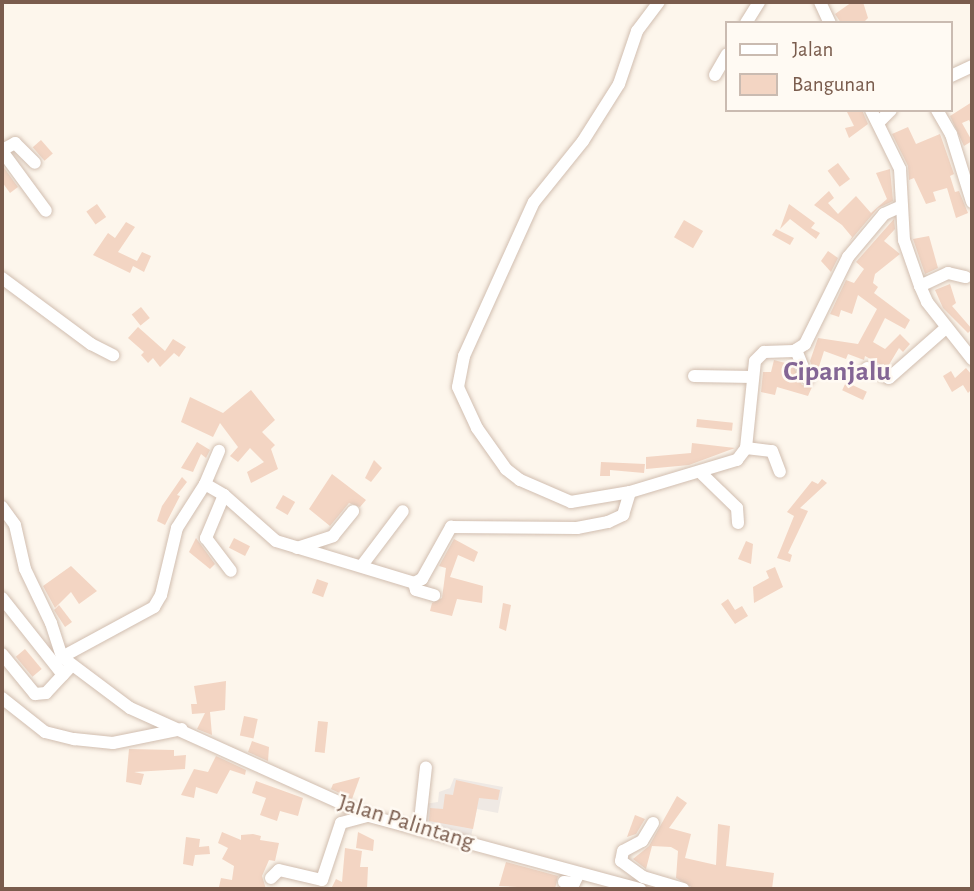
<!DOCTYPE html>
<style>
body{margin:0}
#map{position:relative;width:974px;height:891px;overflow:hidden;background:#fdf6ec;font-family:"Alegreya Sans",sans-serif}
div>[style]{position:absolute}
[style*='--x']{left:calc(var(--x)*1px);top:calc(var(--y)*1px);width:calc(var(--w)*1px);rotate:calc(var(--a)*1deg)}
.industrial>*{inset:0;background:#efe9e4}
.building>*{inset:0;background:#f3d5c3;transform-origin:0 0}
.roads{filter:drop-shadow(0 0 2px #d1beb0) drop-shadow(0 0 2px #d1beb0)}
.minor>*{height:12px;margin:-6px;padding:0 6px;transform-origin:6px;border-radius:6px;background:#fff}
span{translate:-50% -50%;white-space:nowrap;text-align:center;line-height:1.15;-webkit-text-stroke:5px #fffaf3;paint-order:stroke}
.street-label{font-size:24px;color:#7a5c4d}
.quarter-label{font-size:28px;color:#846695;font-weight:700}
.frame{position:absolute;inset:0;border:4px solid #7a5c4d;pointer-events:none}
.legend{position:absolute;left:725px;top:21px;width:228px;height:91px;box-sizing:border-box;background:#fffaf3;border:2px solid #cabbb1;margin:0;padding:9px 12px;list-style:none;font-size:21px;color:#7a5c4d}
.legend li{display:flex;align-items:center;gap:14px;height:35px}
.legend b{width:35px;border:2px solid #cabbb1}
</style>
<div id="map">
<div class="industrial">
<div style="clip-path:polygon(454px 778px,503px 787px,498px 813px,477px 809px,470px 841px,421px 828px,424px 804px,438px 802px,439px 792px,450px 788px)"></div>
</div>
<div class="building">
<div style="clip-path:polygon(852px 2px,863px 2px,868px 18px,863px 23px,841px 23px,835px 14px)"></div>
<div style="clip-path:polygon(972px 102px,972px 126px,969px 120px,962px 123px,972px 141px,964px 146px,950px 116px)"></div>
<div style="clip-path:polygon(846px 110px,862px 110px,868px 124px,849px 138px,845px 128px,854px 126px)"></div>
<div style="clip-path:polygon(908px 127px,916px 144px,940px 134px,954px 174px,950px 176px,955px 192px,959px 191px,968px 213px,956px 218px,947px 188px,933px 192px,936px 201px,926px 204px,914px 178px,909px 180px,908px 166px,892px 134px)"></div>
<div style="left:41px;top:140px;width:18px;height:11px;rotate:49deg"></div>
<div style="left:838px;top:163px;width:20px;height:13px;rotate:53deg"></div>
<div style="clip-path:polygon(2px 165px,18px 187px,10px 193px,2px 182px)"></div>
<div style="clip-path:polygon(890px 169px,893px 201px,878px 208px,849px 242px,852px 237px,842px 225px,814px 205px,829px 191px,834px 198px,828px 203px,838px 214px,856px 196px,871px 213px,887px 199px,876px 173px)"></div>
<div style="left:97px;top:204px;width:16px;height:13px;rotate:55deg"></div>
<div style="clip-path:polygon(789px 204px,815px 223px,811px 228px,820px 233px,816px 239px,790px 219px,780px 229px)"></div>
<div style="clip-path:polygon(894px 219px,895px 229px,884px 241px,900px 254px,875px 274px,873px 283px,878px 287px,874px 293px,910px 320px,905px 329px,885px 318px,873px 342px,885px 349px,900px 334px,910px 344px,903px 352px,899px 348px,887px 368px,865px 356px,864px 360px,848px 354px,846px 359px,824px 351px,816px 376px,810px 361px,818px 338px,858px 344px,877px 309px,858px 295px,852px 314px,841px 310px,839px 317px,830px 314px,846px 280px,854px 283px,864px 269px,856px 262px)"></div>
<div style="left:684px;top:220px;width:22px;height:20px;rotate:30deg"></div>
<div style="clip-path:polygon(126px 222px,135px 227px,118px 252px,137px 261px,142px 252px,151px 256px,144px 272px,133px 266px,130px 273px,93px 255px,108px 233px,115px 238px)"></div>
<div style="clip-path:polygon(776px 229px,794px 238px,790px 245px,772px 235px)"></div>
<div style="clip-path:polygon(929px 236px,938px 268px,925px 274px,913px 239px)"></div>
<div style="clip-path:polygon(828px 251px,838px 258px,831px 272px,821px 261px)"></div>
<div style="clip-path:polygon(950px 284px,956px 303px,952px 306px,972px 329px,968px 333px,943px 308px,935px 290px)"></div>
<div style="left:141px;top:307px;width:14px;height:12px;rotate:51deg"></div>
<div style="clip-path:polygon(138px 327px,165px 351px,173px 339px,186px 347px,179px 357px,174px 353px,160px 367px,153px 358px,148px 363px,141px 355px,144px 352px,128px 338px)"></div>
<div style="clip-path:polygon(774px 360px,793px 365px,802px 385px,812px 387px,808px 396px,777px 387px,775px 395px,761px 392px,763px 372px,771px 372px)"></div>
<div style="clip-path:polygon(966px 368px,972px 375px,972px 389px,968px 393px,963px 385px,952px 392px,943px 376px,951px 371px,955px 378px)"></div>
<div style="left:846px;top:382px;width:23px;height:9px;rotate:25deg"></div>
<div style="clip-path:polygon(251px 390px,275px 420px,262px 432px,275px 445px,271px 449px,278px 469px,251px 483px,247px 472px,264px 462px,250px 448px,238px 462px,230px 456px,238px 447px,220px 423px,213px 437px,181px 422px,190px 397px,223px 413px)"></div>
<div style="left:697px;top:419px;width:36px;height:8px;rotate:6deg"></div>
<div style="clip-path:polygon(197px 442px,210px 450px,206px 458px,201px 454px,193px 472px,181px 468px)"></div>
<div style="clip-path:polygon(692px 443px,735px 448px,689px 465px,646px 469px,646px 457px,691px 453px)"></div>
<div style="clip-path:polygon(374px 460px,382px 468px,371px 482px,365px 478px)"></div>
<div style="clip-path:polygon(601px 462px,645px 464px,644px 473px,610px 470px,610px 476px,600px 476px)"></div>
<div style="clip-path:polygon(332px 474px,366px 500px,360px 507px,349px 503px,330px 526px,309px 509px)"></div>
<div style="clip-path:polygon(182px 477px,187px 482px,177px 495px,180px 496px,165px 525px,157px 521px,162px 506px)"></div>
<div style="clip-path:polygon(822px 479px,827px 483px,800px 508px,808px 511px,788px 553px,792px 555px,790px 562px,777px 558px,794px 516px,787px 512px,812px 481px,818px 484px)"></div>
<div style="left:283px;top:495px;width:14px;height:15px;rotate:30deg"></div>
<div style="clip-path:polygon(196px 538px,215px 564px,210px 569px,189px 552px)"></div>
<div style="left:234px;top:538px;width:18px;height:11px;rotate:27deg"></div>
<div style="clip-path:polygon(454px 539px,478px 552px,474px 562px,458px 555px,450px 577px,483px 586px,482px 603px,457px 599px,452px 616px,430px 611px,432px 603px,442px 598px,446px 568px,439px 566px)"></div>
<div style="clip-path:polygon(746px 541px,753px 544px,751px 564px,738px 559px)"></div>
<div style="clip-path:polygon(71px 566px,97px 591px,79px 604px,71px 592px,55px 608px,43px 586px)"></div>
<div style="clip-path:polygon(775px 567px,783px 587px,754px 603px,753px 587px,769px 578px,766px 571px)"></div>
<div style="left:317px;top:579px;width:12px;height:15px;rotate:20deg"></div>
<div style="clip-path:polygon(728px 599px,735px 610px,742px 606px,748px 616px,735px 624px,721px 604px)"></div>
<div style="clip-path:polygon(503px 603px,511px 605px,506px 631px,499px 628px)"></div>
<div style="clip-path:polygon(59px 605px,72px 622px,65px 627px,54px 610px)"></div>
<div style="left:25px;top:649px;width:26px;height:12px;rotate:50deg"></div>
<div style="clip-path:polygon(226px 681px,225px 710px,210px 712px,212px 735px,197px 729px,205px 713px,192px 714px,191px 704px,197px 704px,194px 686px)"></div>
<div style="left:244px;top:716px;width:14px;height:20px;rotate:12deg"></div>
<div style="left:318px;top:721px;width:10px;height:31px;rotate:6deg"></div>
<div style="clip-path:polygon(252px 741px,269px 747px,268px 761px,248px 752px)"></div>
<div style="clip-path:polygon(129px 749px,174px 750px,174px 756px,186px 755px,185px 769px,134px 772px,144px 774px,141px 785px,126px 782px)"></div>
<div style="clip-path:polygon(216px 756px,246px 770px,245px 775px,230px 770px,217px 794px,196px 787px,194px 798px,181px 795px,194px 769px,208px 772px)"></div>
<div style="clip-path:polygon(360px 777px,352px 799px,331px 789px,333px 784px)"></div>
<div style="clip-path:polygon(456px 780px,500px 790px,498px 800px,479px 798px,473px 829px,429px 821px,430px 808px,443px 809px,445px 794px,453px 795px)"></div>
<div style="clip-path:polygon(256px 781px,303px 798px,298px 816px,280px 811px,277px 821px,260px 815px,266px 798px,252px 793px)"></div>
<div style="clip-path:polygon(677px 796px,687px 803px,669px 828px,691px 834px,685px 858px,716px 865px,718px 824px,730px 826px,726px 866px,774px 873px,772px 889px,693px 888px,676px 878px,678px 851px,671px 847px,652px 846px,646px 869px,633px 859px,649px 846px)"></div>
<div style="clip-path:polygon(635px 815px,645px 819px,636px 834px,627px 837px)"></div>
<div style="clip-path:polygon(222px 832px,241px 840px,241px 835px,253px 834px,261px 836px,260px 840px,279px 843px,275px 861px,269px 860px,262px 876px,266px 889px,219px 887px,221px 878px,232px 880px,234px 866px,222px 859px,228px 848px,218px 843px)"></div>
<div style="clip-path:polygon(358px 832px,374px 840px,373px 851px,356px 848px)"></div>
<div style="clip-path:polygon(186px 837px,200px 839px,199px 847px,209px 846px,210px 854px,195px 855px,193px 866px,183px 864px)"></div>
<div style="clip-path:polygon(345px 848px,362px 851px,360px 867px,368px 867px,367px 889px,331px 889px,336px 879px,342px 882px)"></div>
<div style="clip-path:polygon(506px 862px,558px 876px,555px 889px,499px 886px)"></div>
</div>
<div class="roads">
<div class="minor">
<div style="--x:820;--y:2;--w:23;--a:65"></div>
<div style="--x:746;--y:23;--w:25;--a:-58"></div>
<div style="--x:715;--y:75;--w:24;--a:-60"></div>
<div style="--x:951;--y:76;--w:23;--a:-25"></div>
<div style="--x:871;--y:110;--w:66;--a:63.8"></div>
<div style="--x:900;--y:169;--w:71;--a:86.8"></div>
<div style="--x:904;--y:240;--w:49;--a:70.8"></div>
<div style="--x:920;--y:286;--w:17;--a:66"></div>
<div style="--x:927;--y:302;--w:73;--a:51.7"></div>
<div style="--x:937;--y:110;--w:28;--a:60"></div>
<div style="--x:951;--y:134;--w:71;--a:72.8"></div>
<div style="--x:878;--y:123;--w:18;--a:-45"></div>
<div style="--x:2;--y:150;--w:15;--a:-28"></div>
<div style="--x:15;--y:143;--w:28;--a:45"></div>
<div style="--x:2;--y:151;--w:74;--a:53.7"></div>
<div style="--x:2;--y:278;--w:111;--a:36.6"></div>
<div style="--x:91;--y:344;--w:25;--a:27"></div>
<div style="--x:920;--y:286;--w:31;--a:-25"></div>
<div style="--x:948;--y:273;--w:18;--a:13"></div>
<div style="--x:796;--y:350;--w:31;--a:68"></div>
<div style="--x:867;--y:368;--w:24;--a:24"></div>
<div style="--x:889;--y:378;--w:76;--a:-41.3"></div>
<div style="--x:694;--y:376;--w:59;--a:1"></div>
<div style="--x:746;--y:448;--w:87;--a:-84.1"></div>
<div style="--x:755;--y:361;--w:13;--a:-45"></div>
<div style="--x:764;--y:352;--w:30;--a:-2"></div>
<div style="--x:794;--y:351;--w:13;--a:-32"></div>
<div style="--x:805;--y:344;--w:97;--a:-63.7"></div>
<div style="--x:848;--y:257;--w:56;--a:-50.1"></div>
<div style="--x:884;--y:214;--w:17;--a:-24"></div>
<div style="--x:702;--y:474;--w:49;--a:44.2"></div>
<div style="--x:737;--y:508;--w:15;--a:86"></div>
<div style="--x:205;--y:484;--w:36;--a:-67"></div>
<div style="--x:630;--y:492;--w:60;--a:170.4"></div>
<div style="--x:571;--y:502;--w:56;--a:-156.7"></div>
<div style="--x:520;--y:480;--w:18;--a:-142"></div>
<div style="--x:506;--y:469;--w:50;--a:-125.3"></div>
<div style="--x:477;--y:428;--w:45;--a:-114.9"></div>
<div style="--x:458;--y:387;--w:32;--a:-79"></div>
<div style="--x:464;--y:356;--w:169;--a:-65.6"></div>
<div style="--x:534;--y:202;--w:78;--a:-51.2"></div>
<div style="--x:583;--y:141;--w:67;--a:-57.7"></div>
<div style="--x:619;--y:84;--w:56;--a:-71.2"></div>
<div style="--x:637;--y:31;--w:36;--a:-53"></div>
<div style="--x:224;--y:495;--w:47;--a:112.7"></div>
<div style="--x:206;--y:538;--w:41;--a:52.9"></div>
<div style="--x:2;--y:507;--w:22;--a:54"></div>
<div style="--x:15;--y:525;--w:45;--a:77.2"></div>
<div style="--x:25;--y:569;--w:60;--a:64.3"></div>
<div style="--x:51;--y:623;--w:36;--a:72"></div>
<div style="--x:62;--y:657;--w:85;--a:36.9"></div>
<div style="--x:130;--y:708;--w:262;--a:24.3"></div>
<div style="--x:369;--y:816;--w:281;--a:15.1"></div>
<div style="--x:297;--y:548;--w:38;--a:-18"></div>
<div style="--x:333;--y:536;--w:32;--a:-51"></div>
<div style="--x:363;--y:564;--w:66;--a:-53"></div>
<div style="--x:414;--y:583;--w:7;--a:74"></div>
<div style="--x:416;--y:590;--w:19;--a:16"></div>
<div style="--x:2;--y:598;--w:98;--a:51.6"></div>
<div style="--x:2;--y:654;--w:52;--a:50.5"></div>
<div style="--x:35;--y:694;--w:11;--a:-5"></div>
<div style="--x:46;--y:693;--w:35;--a:-47"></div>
<div style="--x:62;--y:657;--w:105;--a:-28.5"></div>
<div style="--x:154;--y:607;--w:14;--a:-60"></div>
<div style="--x:161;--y:595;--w:69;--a:-76.6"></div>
<div style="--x:177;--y:528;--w:52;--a:-57.5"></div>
<div style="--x:205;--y:484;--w:22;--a:30"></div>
<div style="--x:224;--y:495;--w:69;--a:41.5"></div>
<div style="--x:276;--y:541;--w:144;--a:16.9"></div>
<div style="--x:414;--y:583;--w:9;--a:-27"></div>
<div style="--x:422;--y:579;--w:60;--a:-60.9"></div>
<div style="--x:451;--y:527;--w:126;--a:0.5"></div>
<div style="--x:577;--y:528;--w:32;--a:-11"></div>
<div style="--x:608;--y:522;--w:17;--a:-25"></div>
<div style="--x:623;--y:515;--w:24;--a:-73"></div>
<div style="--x:630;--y:492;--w:112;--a:-16.7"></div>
<div style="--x:737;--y:460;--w:15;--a:-53"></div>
<div style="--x:746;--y:448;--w:26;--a:7"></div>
<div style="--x:772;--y:451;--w:22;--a:69"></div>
<div style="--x:2;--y:698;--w:55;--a:38.3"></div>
<div style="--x:45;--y:732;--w:30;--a:14"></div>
<div style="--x:74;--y:739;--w:39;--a:6"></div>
<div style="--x:113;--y:743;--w:70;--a:-11.5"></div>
<div style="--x:653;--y:823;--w:21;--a:121"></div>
<div style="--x:642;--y:841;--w:21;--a:152"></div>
<div style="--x:623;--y:851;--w:10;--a:101"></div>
<div style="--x:621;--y:861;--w:27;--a:36"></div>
<div style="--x:643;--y:877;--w:42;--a:16.7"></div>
<div style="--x:419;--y:830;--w:63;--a:-83.7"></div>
<div style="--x:271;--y:878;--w:11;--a:-45"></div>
<div style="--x:279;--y:870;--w:44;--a:13.1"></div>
<div style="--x:322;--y:880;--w:60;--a:-71.6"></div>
<div style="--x:341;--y:823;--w:28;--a:-15"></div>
<div style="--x:564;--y:882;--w:10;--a:6"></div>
<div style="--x:574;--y:883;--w:11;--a:-63"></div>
</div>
</div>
<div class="street-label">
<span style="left:406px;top:823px;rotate:17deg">Jalan Palintang</span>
</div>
<div class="quarter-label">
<span style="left:837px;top:372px">Cipanjalu</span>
</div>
<div class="frame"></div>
<ul class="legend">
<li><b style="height:9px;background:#fff"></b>Jalan</li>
<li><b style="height:19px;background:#f3d5c3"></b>Bangunan</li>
</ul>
</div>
